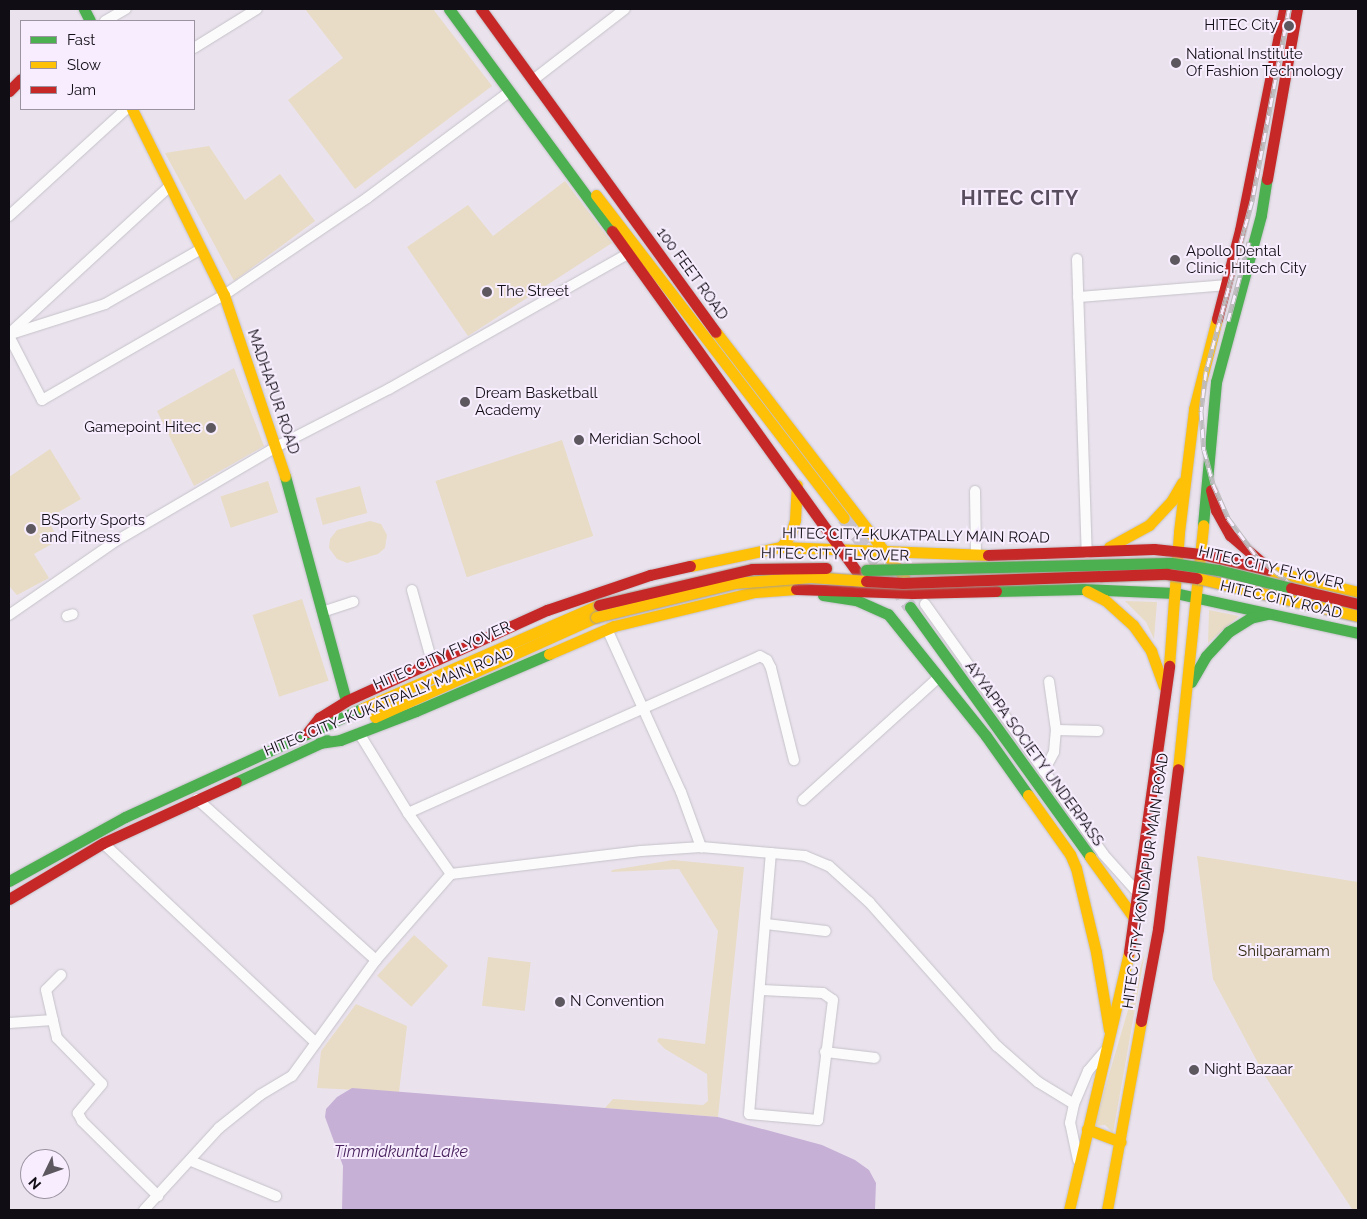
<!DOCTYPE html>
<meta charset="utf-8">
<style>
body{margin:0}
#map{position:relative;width:1367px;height:1219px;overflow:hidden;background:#eae3ee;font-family:Raleway,sans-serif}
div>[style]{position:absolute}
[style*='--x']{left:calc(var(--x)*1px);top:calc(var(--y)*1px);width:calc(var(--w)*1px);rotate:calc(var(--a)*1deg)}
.green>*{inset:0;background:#e8dcc6;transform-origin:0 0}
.water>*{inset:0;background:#c7b0d6}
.secondary-tunnel>*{height:14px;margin-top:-7px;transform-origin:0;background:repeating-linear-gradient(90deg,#c9c3cd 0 14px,transparent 0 21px)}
.roads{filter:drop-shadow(0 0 1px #c5c1c8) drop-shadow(0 0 1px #c5c1c8)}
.street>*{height:10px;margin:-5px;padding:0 5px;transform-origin:5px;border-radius:5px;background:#fcfbfc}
.fast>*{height:11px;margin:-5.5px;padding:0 5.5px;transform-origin:5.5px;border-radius:5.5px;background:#4caf50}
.slow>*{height:11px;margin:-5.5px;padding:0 5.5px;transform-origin:5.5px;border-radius:5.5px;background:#ffc107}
.jam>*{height:11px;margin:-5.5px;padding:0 5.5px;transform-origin:5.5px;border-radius:5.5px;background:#c62828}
.rail>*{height:5px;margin-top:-2.5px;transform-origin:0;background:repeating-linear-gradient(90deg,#f7edfe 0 9px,#bdbbbe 0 18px);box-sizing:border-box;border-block:1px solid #bdbbbe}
.bridges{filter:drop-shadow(0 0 1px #a59d92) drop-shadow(0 0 1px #a59d92)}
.fast-bridge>*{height:11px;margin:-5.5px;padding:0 5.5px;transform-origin:5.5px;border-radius:5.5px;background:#4caf50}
.slow-bridge>*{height:11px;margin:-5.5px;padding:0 5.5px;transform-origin:5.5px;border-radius:5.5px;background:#ffc107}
.jam-bridge>*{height:11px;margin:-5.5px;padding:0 5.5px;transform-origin:5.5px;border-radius:5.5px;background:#c62828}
.dots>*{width:14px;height:14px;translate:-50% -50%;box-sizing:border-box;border:2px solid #f7edfe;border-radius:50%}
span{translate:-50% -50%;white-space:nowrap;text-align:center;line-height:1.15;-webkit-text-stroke:4px #f7edfe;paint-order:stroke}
.poi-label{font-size:15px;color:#110d14}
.right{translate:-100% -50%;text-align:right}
.left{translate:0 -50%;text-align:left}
.street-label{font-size:15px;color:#110d14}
.park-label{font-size:15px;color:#31290f}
.water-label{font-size:16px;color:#461f5b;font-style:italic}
.district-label{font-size:20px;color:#584d5f;font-weight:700;letter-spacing:1px}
.frame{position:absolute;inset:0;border:10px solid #110d14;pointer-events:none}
.legend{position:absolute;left:20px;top:20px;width:175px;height:90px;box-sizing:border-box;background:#f7edfe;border:1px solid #9b93a0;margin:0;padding:6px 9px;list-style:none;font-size:15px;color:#110d14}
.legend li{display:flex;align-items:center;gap:10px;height:25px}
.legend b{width:25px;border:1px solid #9b93a0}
.north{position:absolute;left:20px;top:1149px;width:50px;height:50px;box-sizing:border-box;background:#f7edfe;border:1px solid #9b93a0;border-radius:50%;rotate:228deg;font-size:14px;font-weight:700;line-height:20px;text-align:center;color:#110d14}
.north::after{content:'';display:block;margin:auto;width:18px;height:22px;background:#5d5860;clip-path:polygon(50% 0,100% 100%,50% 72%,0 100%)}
</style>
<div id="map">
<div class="green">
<div style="clip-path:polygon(305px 9px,433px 9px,492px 86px,355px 189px,288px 100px,343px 58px)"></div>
<div style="clip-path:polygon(209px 146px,245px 200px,280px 174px,315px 221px,234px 281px,165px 153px)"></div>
<div style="clip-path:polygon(565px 181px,612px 243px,468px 336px,407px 247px,468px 205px,493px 236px)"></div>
<div style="clip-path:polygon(234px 368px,264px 446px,194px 486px,157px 411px)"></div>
<div style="left:562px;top:440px;width:101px;height:133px;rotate:72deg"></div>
<div style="clip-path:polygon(50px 449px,81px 499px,47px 519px,59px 540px,34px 554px,49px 578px,17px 595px,9px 586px,9px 477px)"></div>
<div style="left:268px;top:481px;width:33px;height:50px;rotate:72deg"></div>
<div style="left:360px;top:486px;width:28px;height:46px;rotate:75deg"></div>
<div style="clip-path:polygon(370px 521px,381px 524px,387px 535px,385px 548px,378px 554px,347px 563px,337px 559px,329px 548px,330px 539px,337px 530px)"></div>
<div style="left:302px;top:599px;width:86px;height:52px;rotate:72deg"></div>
<div style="clip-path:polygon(1125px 601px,1157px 602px,1154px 639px,1146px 622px)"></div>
<div style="clip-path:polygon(1209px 610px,1239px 616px,1208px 643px)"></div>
<div style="clip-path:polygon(1197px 856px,1358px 882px,1358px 1210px,1352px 1209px,1265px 1076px,1213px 979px)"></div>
<div style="clip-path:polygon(673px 860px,744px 867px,718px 1117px,605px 1108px,613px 1099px,703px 1105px,708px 1101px,707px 1074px,665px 1049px,657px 1041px,659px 1038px,705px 1044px,718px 931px,679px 869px,611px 872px,612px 870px)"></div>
<div style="left:414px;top:935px;width:46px;height:55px;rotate:42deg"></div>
<div style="clip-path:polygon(1145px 952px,1113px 1133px,1105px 1125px,1094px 1126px)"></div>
<div style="left:488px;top:957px;width:43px;height:49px;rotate:7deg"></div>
<div style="clip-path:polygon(356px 1004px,407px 1026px,399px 1092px,317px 1088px,321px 1051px)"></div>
</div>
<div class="water">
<div style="clip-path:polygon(352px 1088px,718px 1117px,822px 1145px,855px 1160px,869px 1170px,876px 1183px,875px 1210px,342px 1210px,343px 1166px,325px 1117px,326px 1109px,337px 1097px)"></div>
</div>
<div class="secondary-tunnel">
<div style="--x:844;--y:518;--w:111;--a:53.4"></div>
</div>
<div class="roads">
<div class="street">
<div style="--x:105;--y:21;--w:24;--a:-30"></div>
<div style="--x:194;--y:48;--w:74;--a:-31.8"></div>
<div style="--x:533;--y:80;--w:116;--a:-37.7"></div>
<div style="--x:9;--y:216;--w:159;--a:-42.4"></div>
<div style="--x:1077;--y:259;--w:294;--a:88.1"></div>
<div style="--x:1078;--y:297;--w:148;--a:-4.6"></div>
<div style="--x:9;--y:334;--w:219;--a:-42.6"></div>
<div style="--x:11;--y:334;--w:99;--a:-17.7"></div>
<div style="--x:105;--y:304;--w:111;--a:-29.8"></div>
<div style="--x:9;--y:336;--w:72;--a:62.7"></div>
<div style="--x:42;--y:400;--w:210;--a:-30"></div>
<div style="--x:224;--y:295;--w:173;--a:-34.1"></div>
<div style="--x:367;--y:198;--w:177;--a:-36.7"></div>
<div style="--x:975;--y:491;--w:64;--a:89.1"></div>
<div style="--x:412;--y:590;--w:75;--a:74.5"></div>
<div style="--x:925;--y:604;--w:307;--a:54.5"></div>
<div style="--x:1103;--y:854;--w:52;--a:48.1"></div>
<div style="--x:322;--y:612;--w:33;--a:-18"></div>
<div style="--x:9;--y:615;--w:130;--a:-34.7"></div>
<div style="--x:116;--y:541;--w:186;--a:-30.4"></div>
<div style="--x:276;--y:447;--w:127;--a:-27.2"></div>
<div style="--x:389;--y:389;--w:276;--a:-29.5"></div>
<div style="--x:67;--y:616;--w:6;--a:-18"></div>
<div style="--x:607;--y:629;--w:179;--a:65.6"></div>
<div style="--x:681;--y:792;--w:59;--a:70"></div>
<div style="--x:1056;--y:730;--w:42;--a:1.4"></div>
<div style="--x:359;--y:733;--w:94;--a:58.5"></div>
<div style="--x:408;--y:813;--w:75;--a:54.8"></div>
<div style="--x:1044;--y:771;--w:21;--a:-62"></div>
<div style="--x:1054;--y:752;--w:22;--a:-85"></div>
<div style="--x:1056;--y:730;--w:49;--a:-98.1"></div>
<div style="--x:197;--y:799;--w:241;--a:42"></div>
<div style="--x:803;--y:800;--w:183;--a:-42.1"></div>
<div style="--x:408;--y:813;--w:385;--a:-24"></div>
<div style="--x:760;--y:656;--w:8;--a:30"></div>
<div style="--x:767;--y:660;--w:9;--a:63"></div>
<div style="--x:771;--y:668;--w:95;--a:76"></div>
<div style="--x:103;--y:843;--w:292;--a:43.2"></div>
<div style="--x:766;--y:924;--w:60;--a:6.7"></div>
<div style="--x:61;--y:975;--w:21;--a:135"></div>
<div style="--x:46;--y:990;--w:49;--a:77.1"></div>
<div style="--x:57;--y:1038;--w:64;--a:45.6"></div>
<div style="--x:102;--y:1084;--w:38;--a:130"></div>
<div style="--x:78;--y:1113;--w:9;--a:63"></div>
<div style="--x:82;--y:1121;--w:107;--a:44.6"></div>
<div style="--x:762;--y:990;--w:61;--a:2.8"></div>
<div style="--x:823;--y:993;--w:12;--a:35"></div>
<div style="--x:833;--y:1000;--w:121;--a:97.1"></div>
<div style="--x:818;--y:1120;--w:69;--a:-175"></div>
<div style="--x:749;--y:1114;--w:262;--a:-85.2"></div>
<div style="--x:9;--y:1023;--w:44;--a:-3.9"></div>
<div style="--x:825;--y:1052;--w:50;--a:6.8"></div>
<div style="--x:1078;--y:1160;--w:38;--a:-102"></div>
<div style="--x:1070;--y:1123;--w:19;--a:-78"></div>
<div style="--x:1074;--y:1104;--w:36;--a:-67"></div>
<div style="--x:1088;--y:1071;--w:25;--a:-50"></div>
<div style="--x:191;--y:1161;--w:92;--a:22.4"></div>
<div style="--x:144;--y:1210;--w:111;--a:-47.6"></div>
<div style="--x:219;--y:1128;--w:53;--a:-38.8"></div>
<div style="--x:260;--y:1095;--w:37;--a:-31"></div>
<div style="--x:292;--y:1076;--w:143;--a:-54.1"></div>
<div style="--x:376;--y:960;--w:114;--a:-48.9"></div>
<div style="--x:451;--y:874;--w:191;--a:-6.9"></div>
<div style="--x:641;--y:851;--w:60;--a:-3.8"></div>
<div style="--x:701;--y:847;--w:104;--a:4.9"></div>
<div style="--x:805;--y:856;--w:26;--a:23"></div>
<div style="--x:829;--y:866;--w:54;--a:42"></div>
<div style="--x:869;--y:902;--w:193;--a:48.4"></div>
<div style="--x:997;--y:1046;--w:55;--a:41.3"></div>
<div style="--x:1038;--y:1082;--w:42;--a:31.4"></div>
</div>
<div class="fast">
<div style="--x:84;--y:9;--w:13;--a:63"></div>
<div style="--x:449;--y:9;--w:275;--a:53.7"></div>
<div style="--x:285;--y:476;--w:233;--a:74.8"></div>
<div style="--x:1203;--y:525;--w:144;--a:-84.8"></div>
<div style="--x:1216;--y:382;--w:173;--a:-74.9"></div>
<div style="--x:1261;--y:215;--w:36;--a:-81"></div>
<div style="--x:996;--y:591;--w:87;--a:-1.3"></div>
<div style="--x:1083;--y:589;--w:92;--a:2.5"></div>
<div style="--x:1175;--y:593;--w:187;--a:12.3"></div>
<div style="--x:823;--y:595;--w:33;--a:9"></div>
<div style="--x:856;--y:600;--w:35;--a:24"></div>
<div style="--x:888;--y:614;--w:156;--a:51.2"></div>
<div style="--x:986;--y:736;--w:72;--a:54.6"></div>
<div style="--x:910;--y:607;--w:308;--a:54.2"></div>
<div style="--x:1191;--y:682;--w:30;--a:-60"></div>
<div style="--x:1206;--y:656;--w:33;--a:-47"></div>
<div style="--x:1228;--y:632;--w:26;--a:-32"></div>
<div style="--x:1250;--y:618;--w:18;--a:-13"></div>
<div style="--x:319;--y:743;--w:21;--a:-8"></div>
<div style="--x:340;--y:740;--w:81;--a:-20.9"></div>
<div style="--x:416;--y:711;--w:145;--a:-23.2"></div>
<div style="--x:236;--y:782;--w:100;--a:-24.8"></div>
<div style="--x:9;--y:881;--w:132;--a:-28.9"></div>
<div style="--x:125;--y:817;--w:262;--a:-24.6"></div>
</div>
<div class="slow">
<div style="--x:132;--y:109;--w:208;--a:63.7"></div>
<div style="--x:224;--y:295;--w:191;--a:71.4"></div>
<div style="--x:596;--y:195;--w:407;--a:52.5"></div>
<div style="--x:716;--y:332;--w:309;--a:52.5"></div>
<div style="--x:781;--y:547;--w:16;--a:-52"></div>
<div style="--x:791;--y:534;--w:15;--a:-74"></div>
<div style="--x:795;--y:520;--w:35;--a:-87"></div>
<div style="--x:1109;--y:547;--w:46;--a:-28.8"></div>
<div style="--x:1149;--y:525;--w:34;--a:-47"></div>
<div style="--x:1172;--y:500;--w:20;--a:-60"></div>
<div style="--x:690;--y:566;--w:93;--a:-11.8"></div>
<div style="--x:781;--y:547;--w:207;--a:2.2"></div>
<div style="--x:1268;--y:570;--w:93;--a:13.7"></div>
<div style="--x:1087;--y:591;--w:20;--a:27"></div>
<div style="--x:1105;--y:600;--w:38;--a:42"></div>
<div style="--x:1133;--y:625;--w:32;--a:55"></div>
<div style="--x:1151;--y:651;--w:37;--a:70"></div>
<div style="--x:549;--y:654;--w:71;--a:-23.3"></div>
<div style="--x:614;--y:626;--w:145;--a:-13.6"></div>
<div style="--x:755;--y:592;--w:41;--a:-4.2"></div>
<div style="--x:1169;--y:666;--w:134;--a:-85.7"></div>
<div style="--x:1179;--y:532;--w:124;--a:-83"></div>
<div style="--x:1194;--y:409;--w:93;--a:-75.7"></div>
<div style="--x:363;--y:708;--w:257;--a:-23.6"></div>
<div style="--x:375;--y:717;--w:243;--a:-24.3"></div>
<div style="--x:1178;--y:769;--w:245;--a:-84.1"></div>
<div style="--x:1028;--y:795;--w:72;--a:54.6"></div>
<div style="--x:1070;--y:854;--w:15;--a:67"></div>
<div style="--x:1076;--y:868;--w:86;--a:76.6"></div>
<div style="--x:1096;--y:952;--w:79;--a:80.5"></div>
<div style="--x:1090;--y:857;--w:75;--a:54.2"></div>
<div style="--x:1087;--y:1129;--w:36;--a:21"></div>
<div style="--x:1069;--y:1210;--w:265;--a:-76.9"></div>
<div style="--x:1107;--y:1210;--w:192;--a:-79.8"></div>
</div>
<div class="jam">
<div style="--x:481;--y:9;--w:399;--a:54"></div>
<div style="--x:9;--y:91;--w:17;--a:-45"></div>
<div style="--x:1267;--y:179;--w:173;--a:-80"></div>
<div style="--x:612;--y:231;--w:438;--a:54.3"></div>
<div style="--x:1217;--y:319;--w:92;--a:-75.5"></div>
<div style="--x:1240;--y:230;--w:225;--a:-78.7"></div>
<div style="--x:1211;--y:490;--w:21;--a:76"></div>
<div style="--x:1216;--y:510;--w:29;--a:61"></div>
<div style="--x:1230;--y:535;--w:48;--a:40.7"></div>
<div style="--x:988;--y:555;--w:166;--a:-2.1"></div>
<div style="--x:1154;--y:549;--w:47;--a:6.1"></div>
<div style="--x:1201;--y:554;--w:69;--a:13.4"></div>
<div style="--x:796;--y:589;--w:117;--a:2"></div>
<div style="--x:913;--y:593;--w:83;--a:-1.4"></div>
<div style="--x:308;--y:732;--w:18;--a:-52"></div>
<div style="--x:319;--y:718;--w:32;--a:-32"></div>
<div style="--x:346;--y:701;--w:221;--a:-24.4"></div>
<div style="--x:547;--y:610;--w:109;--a:-18.8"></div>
<div style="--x:650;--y:575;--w:41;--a:-12.7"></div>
<div style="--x:9;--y:899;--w:109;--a:-30.8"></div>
<div style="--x:103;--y:843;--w:146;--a:-24.6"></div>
<div style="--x:1129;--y:952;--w:289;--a:-82"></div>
<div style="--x:1141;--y:1021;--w:94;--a:-79.5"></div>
<div style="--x:1158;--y:929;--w:161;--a:-82.9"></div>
</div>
</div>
<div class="rail">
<div style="--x:1289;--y:9;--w:196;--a:100.9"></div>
<div style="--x:1252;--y:201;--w:176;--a:105.1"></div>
<div style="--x:1206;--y:371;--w:40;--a:97.1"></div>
<div style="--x:1201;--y:411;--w:39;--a:86"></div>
<div style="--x:1204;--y:450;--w:35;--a:75"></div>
<div style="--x:1213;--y:484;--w:37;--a:66"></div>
<div style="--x:1228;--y:518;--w:49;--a:53.4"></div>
<div style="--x:1257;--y:557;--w:56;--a:38.5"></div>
<div style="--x:1301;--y:592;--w:62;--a:22.8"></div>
<div style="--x:1228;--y:321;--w:82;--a:-75.1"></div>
</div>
<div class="bridges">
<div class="fast-bridge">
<div style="--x:866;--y:570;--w:305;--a:-1.3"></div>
<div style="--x:1171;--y:563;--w:48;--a:8.5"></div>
<div style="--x:1218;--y:570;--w:75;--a:13.9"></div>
</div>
<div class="slow-bridge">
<div style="--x:1197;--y:578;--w:165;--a:13.3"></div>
<div style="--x:596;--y:617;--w:142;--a:-13.8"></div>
<div style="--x:734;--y:583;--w:77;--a:-4.5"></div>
<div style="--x:811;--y:577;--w:55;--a:4.2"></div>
</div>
<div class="jam-bridge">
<div style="--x:866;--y:581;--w:37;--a:3"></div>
<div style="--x:903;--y:583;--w:264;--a:-2"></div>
<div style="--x:1167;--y:574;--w:30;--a:8"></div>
<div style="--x:1291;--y:588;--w:69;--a:13.4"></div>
<div style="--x:599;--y:605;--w:157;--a:-13.2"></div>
<div style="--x:752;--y:569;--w:74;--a:-0.8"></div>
</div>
</div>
<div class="dots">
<div style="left:1289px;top:26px;background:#5d5860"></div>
<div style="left:1176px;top:63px;background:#5d5860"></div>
<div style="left:1175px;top:260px;background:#5d5860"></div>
<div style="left:487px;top:292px;background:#5d5860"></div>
<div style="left:465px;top:402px;background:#5d5860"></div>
<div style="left:211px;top:428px;background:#5d5860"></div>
<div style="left:579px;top:440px;background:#5d5860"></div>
<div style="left:31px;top:529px;background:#5d5860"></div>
<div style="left:560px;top:1002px;background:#5d5860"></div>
<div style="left:1194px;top:1070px;background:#5d5860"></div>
</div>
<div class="poi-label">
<span class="right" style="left:1278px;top:26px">HITEC City</span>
<span class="left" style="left:1186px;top:63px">National Institute<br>Of Fashion Technology</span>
<span class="left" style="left:1186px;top:260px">Apollo Dental<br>Clinic, Hitech City</span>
<span class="left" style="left:497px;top:292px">The Street</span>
<span class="left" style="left:475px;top:402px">Dream Basketball<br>Academy</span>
<span class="right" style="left:201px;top:428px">Gamepoint Hitec</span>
<span class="left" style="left:589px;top:440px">Meridian School</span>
<span class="left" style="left:41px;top:529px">BSporty Sports<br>and Fitness</span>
<span class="left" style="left:570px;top:1002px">N Convention</span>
<span class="left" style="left:1204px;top:1070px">Night Bazaar</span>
</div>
<div class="street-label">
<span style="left:692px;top:274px;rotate:54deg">100 FEET ROAD</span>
<span style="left:273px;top:392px;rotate:71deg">MADHAPUR ROAD</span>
<span style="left:916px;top:536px;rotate:1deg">HITEC CITY–KUKATPALLY MAIN ROAD</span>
<span style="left:835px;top:555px;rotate:1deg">HITEC CITY FLYOVER</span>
<span style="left:1271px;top:568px;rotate:13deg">HITEC CITY FLYOVER</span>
<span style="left:1281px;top:600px;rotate:13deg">HITEC CITY ROAD</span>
<span style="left:442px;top:656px;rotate:-24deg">HITEC CITY FLYOVER</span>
<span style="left:389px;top:702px;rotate:-22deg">HITEC CITY–KUKATPALLY MAIN ROAD</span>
<span style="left:1034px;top:754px;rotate:54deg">AYYAPPA SOCIETY UNDERPASS</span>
<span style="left:1146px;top:881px;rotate:-82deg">HITEC CITY–KONDAPUR MAIN ROAD</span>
</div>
<div class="park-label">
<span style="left:1284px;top:952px">Shilparamam</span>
</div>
<div class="water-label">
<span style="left:401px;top:1152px">Timmidkunta Lake</span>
</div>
<div class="district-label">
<span style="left:1020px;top:198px">HITEC CITY</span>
</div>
<div class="frame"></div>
<ul class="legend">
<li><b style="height:6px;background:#4caf50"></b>Fast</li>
<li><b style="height:6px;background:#ffc107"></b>Slow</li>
<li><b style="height:6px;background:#c62828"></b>Jam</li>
</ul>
<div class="north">N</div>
</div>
